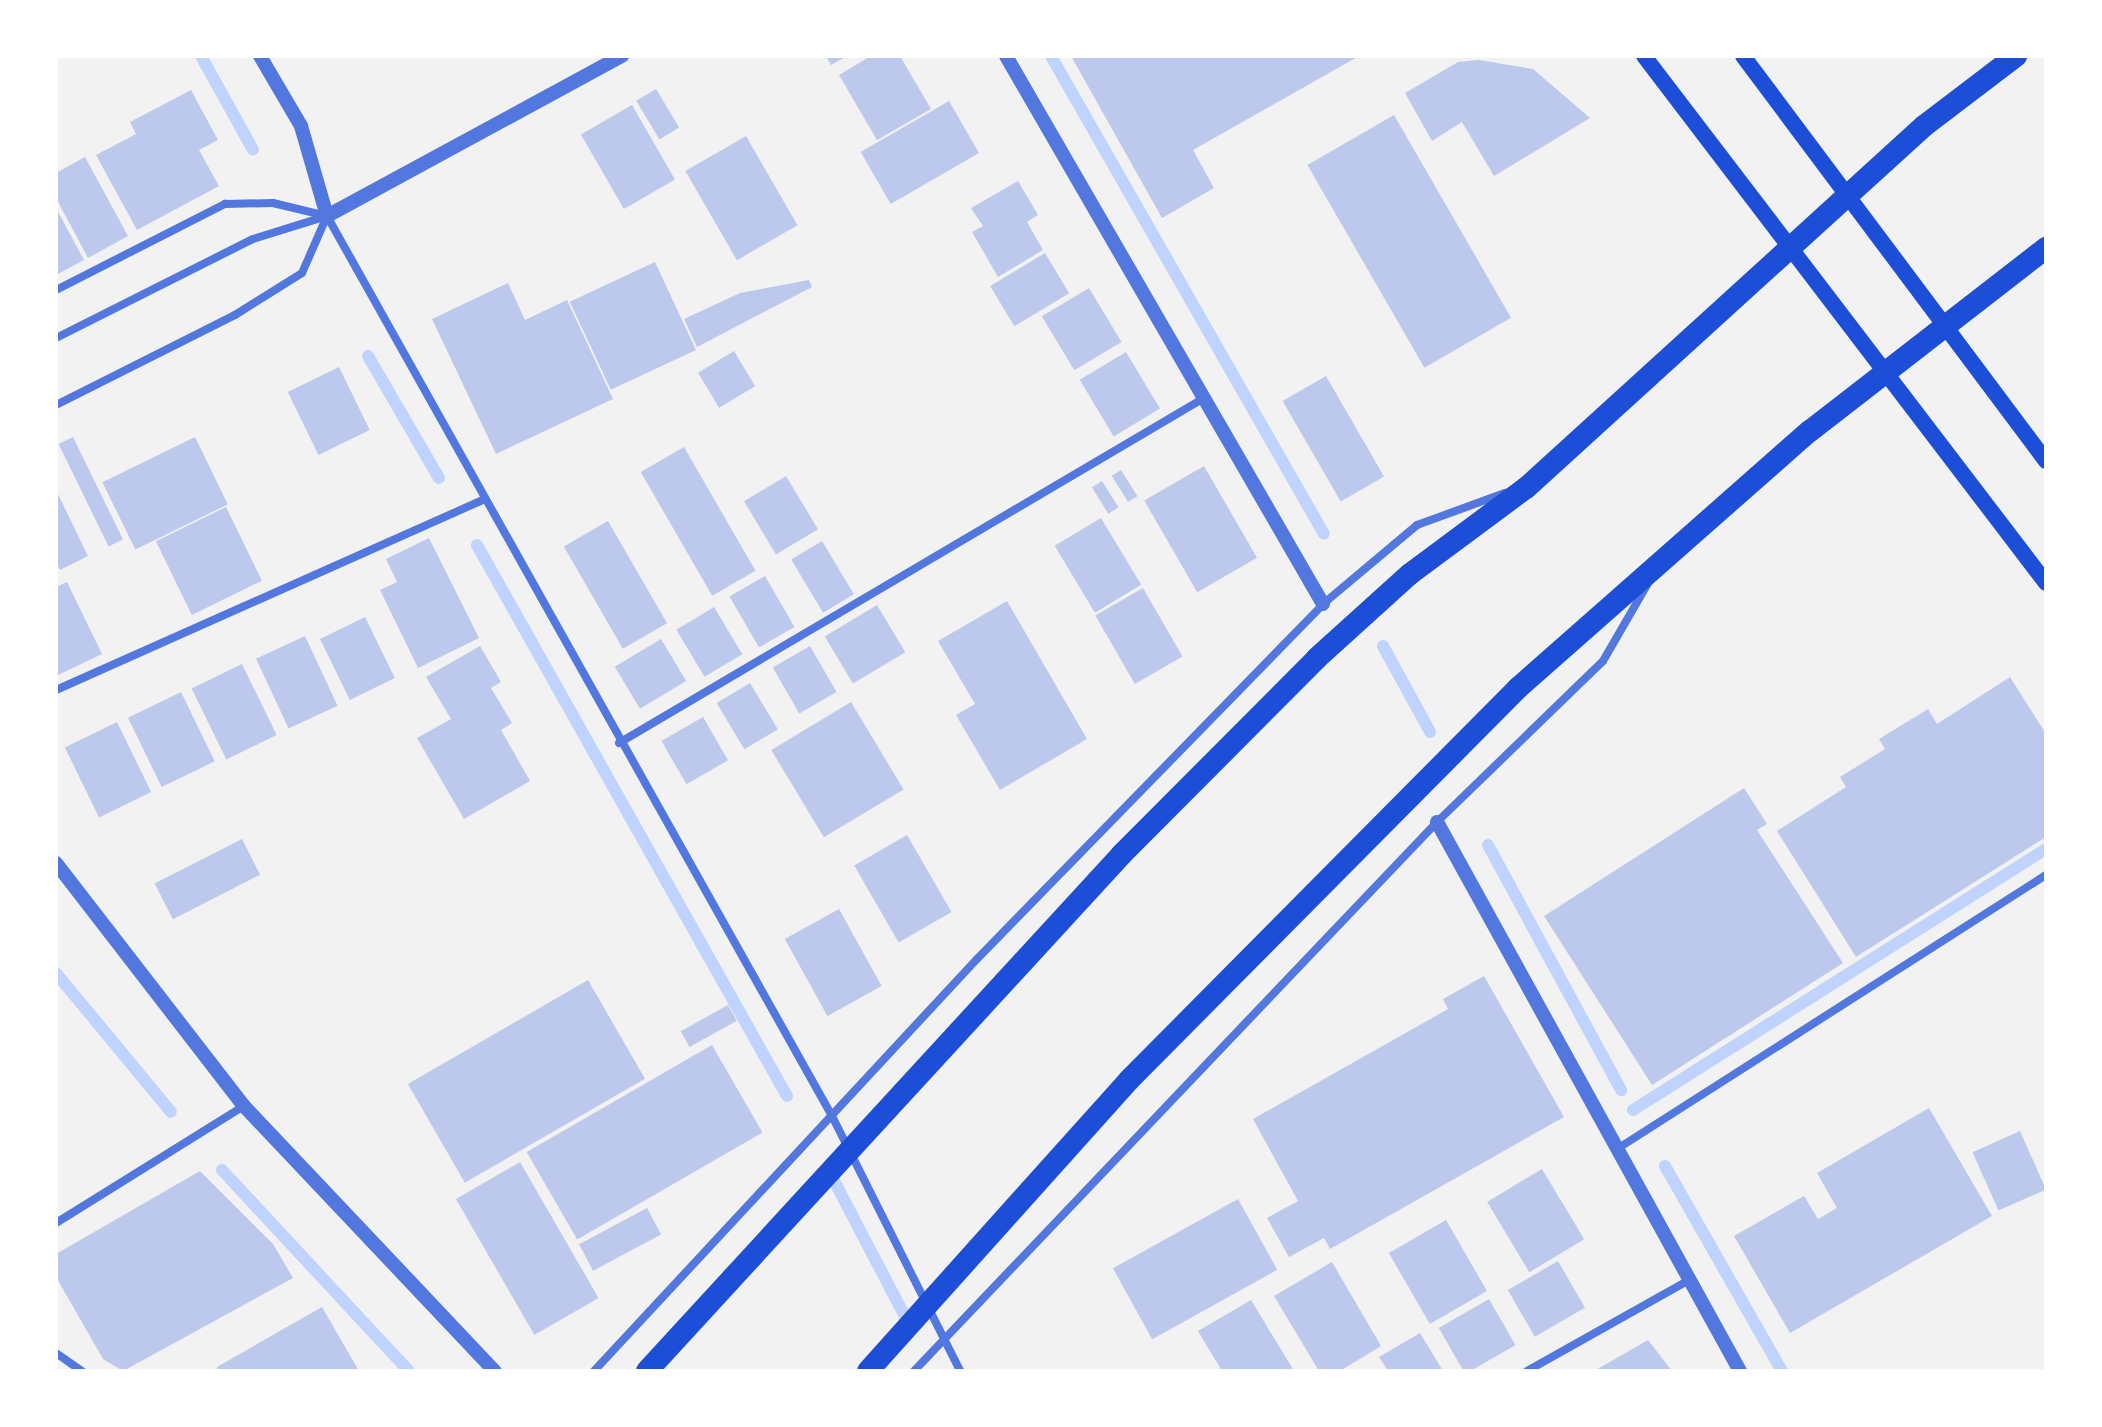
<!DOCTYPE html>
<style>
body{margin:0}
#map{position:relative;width:2102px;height:1427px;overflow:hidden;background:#f2f2f2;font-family:"Asap Condensed",sans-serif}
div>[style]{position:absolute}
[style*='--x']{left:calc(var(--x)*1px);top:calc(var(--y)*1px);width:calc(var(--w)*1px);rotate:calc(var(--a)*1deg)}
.stream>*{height:12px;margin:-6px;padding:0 6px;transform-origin:6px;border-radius:6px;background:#bfd3fe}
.building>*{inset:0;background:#bdc9ec;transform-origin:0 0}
.minor>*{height:8px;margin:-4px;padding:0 4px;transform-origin:4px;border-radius:4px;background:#5277de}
.tertiary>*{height:14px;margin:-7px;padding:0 7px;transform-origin:7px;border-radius:7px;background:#5277de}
.secondary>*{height:16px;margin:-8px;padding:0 8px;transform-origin:8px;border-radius:8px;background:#1d4ed8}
.trunk>*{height:22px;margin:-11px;padding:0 11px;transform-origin:11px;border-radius:11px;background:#1d4ed8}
span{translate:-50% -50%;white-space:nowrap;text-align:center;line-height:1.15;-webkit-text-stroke:8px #fff;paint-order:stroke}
.frame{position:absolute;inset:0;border:58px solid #fff;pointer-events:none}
</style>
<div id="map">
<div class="stream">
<div style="--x:201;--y:56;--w:107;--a:61"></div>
<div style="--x:1051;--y:56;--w:550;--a:60.27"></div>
<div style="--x:368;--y:356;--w:141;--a:59.8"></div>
<div style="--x:477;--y:545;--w:632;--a:60.64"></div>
<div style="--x:1383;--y:646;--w:98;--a:61.3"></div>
<div style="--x:1488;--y:845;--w:279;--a:61.5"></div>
<div style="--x:56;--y:973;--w:180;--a:50.4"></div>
<div style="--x:1633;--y:1110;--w:489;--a:-32.3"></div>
<div style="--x:1665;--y:1166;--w:236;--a:60.3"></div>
<div style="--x:222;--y:1170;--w:275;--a:47.1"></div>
<div style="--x:830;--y:1173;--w:173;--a:62.4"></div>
</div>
<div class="building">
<div style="clip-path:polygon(826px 56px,847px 56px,831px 65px)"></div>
<div style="clip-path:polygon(871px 56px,900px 56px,931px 109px,877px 140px,839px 75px)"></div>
<div style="clip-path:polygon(1071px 56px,1359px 56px,1193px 150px,1214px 188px,1162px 218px)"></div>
<div style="clip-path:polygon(1479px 60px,1533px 69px,1590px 118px,1494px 176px,1462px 122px,1432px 141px,1405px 93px,1458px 62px)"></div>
<div style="left:656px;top:89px;width:45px;height:23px;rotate:59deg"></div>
<div style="clip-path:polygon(191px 90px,218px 140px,199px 150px,219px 186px,137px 230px,96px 155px,136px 134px,130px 122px)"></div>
<div style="left:949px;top:101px;width:60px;height:102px;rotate:60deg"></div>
<div style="left:632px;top:105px;width:86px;height:59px;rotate:60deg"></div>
<div style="left:1394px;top:115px;width:234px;height:100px;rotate:60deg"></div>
<div style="left:746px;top:136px;width:103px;height:70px;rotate:60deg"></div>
<div style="clip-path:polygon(85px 157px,128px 236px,88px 258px,56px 198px,56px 173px)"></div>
<div style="clip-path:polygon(1018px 181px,1038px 215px,1027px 222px,1043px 250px,998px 277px,972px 232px,983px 226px,971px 208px)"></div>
<div style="clip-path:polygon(56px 208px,84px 260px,56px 275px)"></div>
<div style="left:1045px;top:253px;width:47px;height:64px;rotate:59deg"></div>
<div style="left:655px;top:262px;width:97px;height:94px;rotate:65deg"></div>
<div style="clip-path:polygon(809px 280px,812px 287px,697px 347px,684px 319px,740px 293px)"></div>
<div style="clip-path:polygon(508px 283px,525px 320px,567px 300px,613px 399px,496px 454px,432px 319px)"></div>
<div style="left:1089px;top:288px;width:63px;height:55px;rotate:59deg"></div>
<div style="left:734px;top:351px;width:41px;height:42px;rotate:59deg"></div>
<div style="left:1126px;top:352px;width:66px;height:54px;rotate:59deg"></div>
<div style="left:339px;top:367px;width:70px;height:57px;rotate:64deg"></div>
<div style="left:1326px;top:376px;width:116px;height:50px;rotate:60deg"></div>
<div style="left:73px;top:437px;width:114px;height:16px;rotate:64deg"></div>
<div style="left:195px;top:437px;width:75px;height:103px;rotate:64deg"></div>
<div style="left:684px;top:447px;width:143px;height:50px;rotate:60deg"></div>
<div style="left:1204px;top:466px;width:106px;height:69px;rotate:60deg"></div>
<div style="left:1121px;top:470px;width:31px;height:11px;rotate:58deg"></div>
<div style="left:786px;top:476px;width:62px;height:49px;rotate:59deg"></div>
<div style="left:1102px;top:481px;width:31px;height:12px;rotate:58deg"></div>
<div style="clip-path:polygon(56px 490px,88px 556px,60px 570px,56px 562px)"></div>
<div style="left:226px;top:507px;width:82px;height:78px;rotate:64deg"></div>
<div style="left:1101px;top:518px;width:78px;height:54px;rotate:59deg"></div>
<div style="left:608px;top:521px;width:118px;height:51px;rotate:60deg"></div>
<div style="clip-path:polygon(429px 538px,479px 638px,418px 668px,380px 590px,397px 582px,386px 559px)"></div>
<div style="left:822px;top:541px;width:62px;height:36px;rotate:59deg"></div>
<div style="left:765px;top:576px;width:59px;height:41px;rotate:60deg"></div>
<div style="clip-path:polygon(67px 582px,102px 654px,56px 676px,56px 587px)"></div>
<div style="left:1143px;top:588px;width:79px;height:55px;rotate:60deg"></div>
<div style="clip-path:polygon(1007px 601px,1087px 739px,1000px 790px,956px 715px,975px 704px,938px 641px)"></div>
<div style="left:877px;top:605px;width:55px;height:61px;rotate:59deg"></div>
<div style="left:714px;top:607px;width:55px;height:44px;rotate:59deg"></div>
<div style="left:365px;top:617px;width:68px;height:50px;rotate:64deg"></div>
<div style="left:305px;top:636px;width:77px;height:54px;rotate:65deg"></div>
<div style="left:661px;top:639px;width:49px;height:54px;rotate:59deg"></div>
<div style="clip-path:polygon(480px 646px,501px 682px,491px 688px,512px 723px,501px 730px,530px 781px,464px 819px,417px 738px,451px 719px,426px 677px)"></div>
<div style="left:810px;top:646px;width:53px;height:43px;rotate:60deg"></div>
<div style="left:242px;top:664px;width:79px;height:56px;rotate:64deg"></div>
<div style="clip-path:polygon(2010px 677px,2046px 734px,2046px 837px,1856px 957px,1777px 831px,1846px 787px,1840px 777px,1885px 749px,1879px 739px,1928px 709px,1937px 724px)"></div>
<div style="left:750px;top:683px;width:54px;height:39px;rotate:59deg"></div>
<div style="left:181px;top:692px;width:77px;height:59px;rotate:64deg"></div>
<div style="left:851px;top:702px;width:102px;height:93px;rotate:59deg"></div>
<div style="left:703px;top:717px;width:50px;height:48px;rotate:60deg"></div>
<div style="left:117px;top:722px;width:78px;height:58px;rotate:64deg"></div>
<div style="clip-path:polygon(1744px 788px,1767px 824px,1757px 830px,1843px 963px,1652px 1085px,1544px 916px)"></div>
<div style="left:907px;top:835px;width:89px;height:61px;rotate:60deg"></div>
<div style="left:242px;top:839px;width:40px;height:98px;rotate:63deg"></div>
<div style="left:839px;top:909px;width:88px;height:62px;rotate:61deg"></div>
<div style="clip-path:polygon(1484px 976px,1564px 1117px,1330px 1249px,1324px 1238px,1289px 1257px,1267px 1218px,1298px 1201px,1253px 1119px,1448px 1009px,1443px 999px)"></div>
<div style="left:588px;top:980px;width:114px;height:208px;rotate:60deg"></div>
<div style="left:728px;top:1005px;width:18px;height:54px;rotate:61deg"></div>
<div style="left:712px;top:1045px;width:101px;height:214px;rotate:60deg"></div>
<div style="clip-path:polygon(1929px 1108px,1992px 1216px,1790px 1333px,1734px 1236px,1804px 1196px,1818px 1219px,1837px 1208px,1817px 1173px)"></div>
<div style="left:2020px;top:1131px;width:64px;height:52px;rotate:66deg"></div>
<div style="left:520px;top:1162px;width:157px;height:74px;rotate:60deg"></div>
<div style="left:1542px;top:1169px;width:82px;height:64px;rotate:59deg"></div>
<div style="clip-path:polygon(200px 1171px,273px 1244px,293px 1278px,123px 1371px,103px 1359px,56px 1277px,56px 1254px)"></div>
<div style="left:1238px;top:1199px;width:81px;height:143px;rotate:61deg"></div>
<div style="left:647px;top:1208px;width:30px;height:77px;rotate:62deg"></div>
<div style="left:1446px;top:1220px;width:82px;height:66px;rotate:60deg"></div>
<div style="left:1558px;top:1261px;width:54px;height:58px;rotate:60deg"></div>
<div style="clip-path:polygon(1332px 1262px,1381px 1346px,1340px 1371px,1319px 1371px,1274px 1296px)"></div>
<div style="left:1489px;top:1299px;width:53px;height:58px;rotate:60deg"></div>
<div style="clip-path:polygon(1251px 1300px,1294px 1371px,1222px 1371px,1198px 1331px)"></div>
<div style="clip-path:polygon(322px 1307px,359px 1371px,219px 1371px,217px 1367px)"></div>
<div style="clip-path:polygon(1420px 1333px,1443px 1371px,1388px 1371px,1379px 1357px)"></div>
<div style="clip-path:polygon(1648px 1340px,1672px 1371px,1594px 1371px)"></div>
</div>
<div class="minor">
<div style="--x:327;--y:216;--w:1032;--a:60.7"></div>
<div style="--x:832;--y:1116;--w:285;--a:63.3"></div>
<div style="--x:56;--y:290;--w:190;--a:-27"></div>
<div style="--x:225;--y:204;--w:48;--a:-1.2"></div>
<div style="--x:273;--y:203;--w:56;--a:13.5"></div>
<div style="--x:56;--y:338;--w:220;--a:-26.7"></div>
<div style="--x:253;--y:239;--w:77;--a:-17.3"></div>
<div style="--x:56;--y:405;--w:200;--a:-26.7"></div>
<div style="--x:235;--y:315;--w:79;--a:-32.1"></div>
<div style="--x:302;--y:273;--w:62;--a:-66.3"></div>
<div style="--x:56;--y:690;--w:469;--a:-24"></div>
<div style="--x:619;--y:743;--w:679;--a:-30.53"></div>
<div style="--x:1617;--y:1149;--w:509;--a:-32.57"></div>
<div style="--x:56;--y:1223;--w:221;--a:-31.9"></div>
<div style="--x:56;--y:1353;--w:32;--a:35"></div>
<div style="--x:594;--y:1371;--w:563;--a:-47.09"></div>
<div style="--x:977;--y:959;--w:496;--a:-45.7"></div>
<div style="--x:1323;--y:604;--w:123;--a:-40"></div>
<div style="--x:1417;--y:525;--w:94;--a:-20"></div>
<div style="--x:914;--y:1371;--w:758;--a:-46.39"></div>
<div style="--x:1437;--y:822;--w:231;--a:-44.1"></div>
<div style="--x:1603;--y:661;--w:88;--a:-59.9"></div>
<div style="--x:1527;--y:1371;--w:186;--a:-29.3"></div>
</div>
<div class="tertiary">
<div style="--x:260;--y:56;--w:81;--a:59.6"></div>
<div style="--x:301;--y:126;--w:94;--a:73.9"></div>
<div style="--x:327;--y:216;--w:336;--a:-28.5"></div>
<div style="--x:1006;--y:56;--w:633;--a:59.95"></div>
<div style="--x:1437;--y:822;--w:627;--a:61.11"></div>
<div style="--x:56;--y:863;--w:307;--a:52.3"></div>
<div style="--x:244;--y:1106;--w:365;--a:46.6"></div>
</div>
<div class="secondary">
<div style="--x:1644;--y:56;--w:663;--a:52.66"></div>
<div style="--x:1743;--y:56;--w:506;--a:53.2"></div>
</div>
<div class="trunk">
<div style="--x:647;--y:1371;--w:702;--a:-47.42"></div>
<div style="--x:1122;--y:854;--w:276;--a:-45.1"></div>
<div style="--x:1317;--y:658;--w:125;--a:-42.1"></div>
<div style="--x:1410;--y:574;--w:144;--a:-36.6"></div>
<div style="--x:1526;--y:488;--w:538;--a:-42.29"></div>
<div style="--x:1924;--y:126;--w:116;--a:-37.3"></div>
<div style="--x:868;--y:1371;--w:391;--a:-48.1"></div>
<div style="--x:1129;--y:1080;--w:552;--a:-45.22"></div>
<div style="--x:1518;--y:688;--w:389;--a:-41.4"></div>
<div style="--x:1810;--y:431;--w:299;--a:-37.8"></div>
</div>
<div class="frame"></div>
</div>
